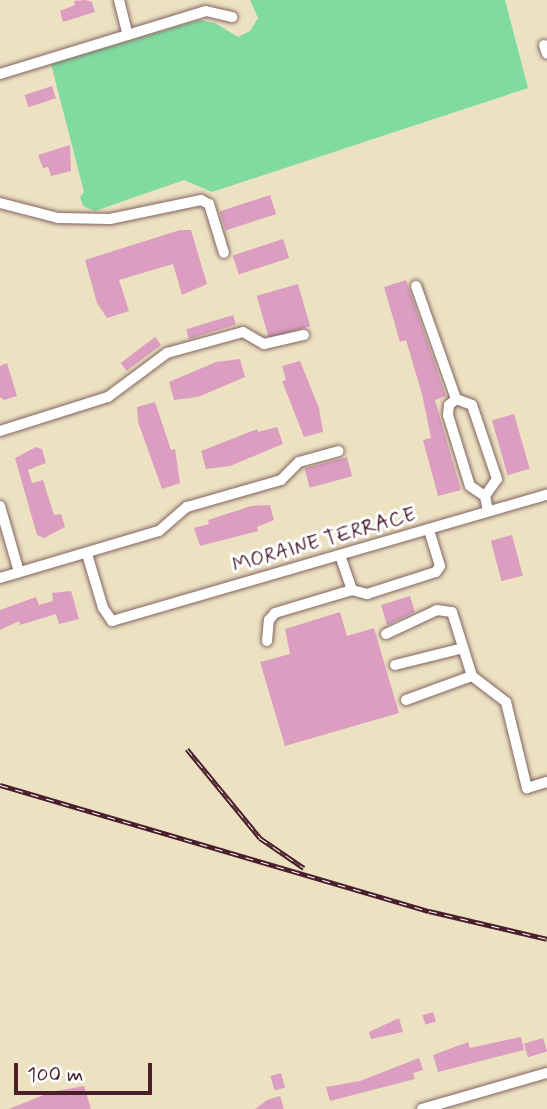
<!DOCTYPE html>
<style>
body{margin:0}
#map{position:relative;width:547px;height:1109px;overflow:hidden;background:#ece2c2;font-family:Mynerve,sans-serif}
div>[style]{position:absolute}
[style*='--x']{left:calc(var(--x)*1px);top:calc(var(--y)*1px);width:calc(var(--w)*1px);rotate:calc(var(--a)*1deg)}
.green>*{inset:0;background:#81dba1}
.building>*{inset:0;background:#db9ec1;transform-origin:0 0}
.roads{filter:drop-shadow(0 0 2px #836360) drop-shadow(0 0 2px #836360)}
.minor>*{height:10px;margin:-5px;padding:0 5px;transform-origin:5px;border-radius:5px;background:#fff}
.rail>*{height:5px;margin-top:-2.5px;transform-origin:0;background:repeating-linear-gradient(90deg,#fff 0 8px,#4a1f2b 0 16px);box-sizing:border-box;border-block:2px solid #4a1f2b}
span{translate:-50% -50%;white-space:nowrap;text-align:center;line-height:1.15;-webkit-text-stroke:6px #fff;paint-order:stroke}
.street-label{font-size:21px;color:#4a1f2b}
.scale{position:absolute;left:14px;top:1063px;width:138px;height:32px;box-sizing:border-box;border:4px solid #4a1f2b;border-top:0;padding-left:9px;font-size:21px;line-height:24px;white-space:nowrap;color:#4a1f2b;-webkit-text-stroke:5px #fff;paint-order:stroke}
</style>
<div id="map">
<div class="green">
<div style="clip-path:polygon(250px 0,505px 0,528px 88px,212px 192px,184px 180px,95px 211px,83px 206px,80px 197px,84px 192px,51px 64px,200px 20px,215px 23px,238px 37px,250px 31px,258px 18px)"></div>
</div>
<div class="building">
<div style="clip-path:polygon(85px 0,92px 2px,95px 12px,63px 22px,60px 11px,75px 5px,74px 1px)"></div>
<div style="left:52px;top:86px;width:13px;height:29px;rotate:72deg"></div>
<div style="clip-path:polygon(70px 145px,71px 171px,51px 176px,48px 167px,43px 168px,38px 155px)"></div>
<div style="left:270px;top:195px;width:20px;height:53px;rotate:72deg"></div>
<div style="clip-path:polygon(180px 230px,191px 230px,207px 284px,182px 295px,173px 264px,119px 280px,129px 311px,107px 318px,97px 303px,85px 260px)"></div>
<div style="left:283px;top:239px;width:20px;height:53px;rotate:72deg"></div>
<div style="clip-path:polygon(406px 280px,446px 396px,435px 400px,461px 490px,438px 496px,423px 440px,431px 438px,422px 394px,406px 340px,400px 342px,384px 287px)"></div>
<div style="left:298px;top:284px;width:44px;height:43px;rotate:74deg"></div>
<div style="left:233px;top:315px;width:10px;height:49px;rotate:73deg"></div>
<div style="left:155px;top:337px;width:10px;height:43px;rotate:53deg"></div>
<div style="clip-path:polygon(240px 359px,245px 377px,198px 397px,174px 400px,169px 382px,216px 362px)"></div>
<div style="clip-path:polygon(300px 361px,319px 408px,323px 432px,304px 437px,282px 381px,286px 380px,282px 366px)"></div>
<div style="clip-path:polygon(7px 363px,17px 396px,4px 400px,0 397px,0 366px)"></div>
<div style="clip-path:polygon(155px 402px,171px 450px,175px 449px,180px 483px,162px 489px,138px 422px,137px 407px)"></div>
<div style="left:514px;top:414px;width:57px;height:23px;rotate:74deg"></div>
<div style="clip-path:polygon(277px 427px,283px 444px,230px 466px,206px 469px,201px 451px,257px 429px,258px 432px)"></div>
<div style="clip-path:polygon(36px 447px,42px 449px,46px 463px,28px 470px,32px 483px,43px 480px,54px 515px,61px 514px,65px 527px,44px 538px,37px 535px,15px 458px)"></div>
<div style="left:347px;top:457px;width:20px;height:44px;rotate:75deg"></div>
<div style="clip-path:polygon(270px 505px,274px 520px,257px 527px,258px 531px,200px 546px,194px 528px,209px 524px,208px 520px,251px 506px)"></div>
<div style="left:512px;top:535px;width:42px;height:22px;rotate:75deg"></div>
<div style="clip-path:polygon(71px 591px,79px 619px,59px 624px,56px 614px,20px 625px,19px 621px,0 630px,0 610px,36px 597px,39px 605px,53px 601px,52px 593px)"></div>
<div style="clip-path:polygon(410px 596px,415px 612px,387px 625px,381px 605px)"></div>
<div style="clip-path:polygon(340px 612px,347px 636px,374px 628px,399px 713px,285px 746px,260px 662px,290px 654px,285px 629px)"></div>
<div style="left:433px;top:1012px;width:10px;height:11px;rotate:73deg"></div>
<div style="clip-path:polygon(399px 1018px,403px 1032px,371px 1039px,369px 1032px)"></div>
<div style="clip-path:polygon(521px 1037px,524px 1050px,438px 1072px,433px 1055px,468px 1042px,470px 1048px)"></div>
<div style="left:543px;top:1038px;width:14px;height:20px;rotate:73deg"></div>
<div style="clip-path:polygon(419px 1058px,423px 1070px,413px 1073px,415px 1079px,330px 1101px,326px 1087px,360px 1081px)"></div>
<div style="left:281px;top:1073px;width:15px;height:11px;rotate:74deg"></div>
<div style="clip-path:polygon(84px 1086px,91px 1109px,9px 1109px,51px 1092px)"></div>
<div style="clip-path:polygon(280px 1096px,284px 1109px,255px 1109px,267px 1100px)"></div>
</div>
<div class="roads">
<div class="minor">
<div style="--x:119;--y:0;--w:36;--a:76"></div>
<div style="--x:544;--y:45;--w:9;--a:72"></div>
<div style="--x:0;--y:74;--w:215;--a:-17"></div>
<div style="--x:206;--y:11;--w:27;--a:13"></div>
<div style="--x:0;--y:203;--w:60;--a:14.5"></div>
<div style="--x:58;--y:218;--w:52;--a:1.1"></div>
<div style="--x:110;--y:219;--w:93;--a:-11.8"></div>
<div style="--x:201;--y:200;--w:9;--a:27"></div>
<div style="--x:209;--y:204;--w:51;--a:73"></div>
<div style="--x:416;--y:286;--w:120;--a:70.5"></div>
<div style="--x:0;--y:431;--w:113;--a:-17.5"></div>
<div style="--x:108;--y:397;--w:74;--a:-36.7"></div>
<div style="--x:167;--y:353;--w:79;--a:-15.4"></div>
<div style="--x:243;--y:332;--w:24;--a:30"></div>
<div style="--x:264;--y:344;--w:41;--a:-12.7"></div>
<div style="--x:485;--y:496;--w:21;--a:-55"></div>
<div style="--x:497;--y:479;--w:78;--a:-108.7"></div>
<div style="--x:472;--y:405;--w:17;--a:-159"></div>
<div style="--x:456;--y:399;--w:9;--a:139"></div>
<div style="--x:449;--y:405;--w:10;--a:96"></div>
<div style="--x:448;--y:415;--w:74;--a:72.8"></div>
<div style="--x:470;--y:486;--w:18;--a:34"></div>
<div style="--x:485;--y:496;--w:15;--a:79"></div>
<div style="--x:0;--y:506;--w:69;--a:73.9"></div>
<div style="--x:87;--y:554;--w:56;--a:73.5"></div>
<div style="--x:103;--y:608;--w:16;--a:55"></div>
<div style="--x:112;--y:621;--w:453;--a:-16.2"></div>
<div style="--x:0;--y:578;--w:166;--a:-16.5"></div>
<div style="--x:159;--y:531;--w:37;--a:-41"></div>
<div style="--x:187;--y:507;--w:98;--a:-16"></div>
<div style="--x:281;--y:480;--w:25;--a:-45"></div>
<div style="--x:299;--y:462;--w:41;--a:-15.4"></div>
<div style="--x:352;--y:590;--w:16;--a:15"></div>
<div style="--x:367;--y:594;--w:72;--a:-17.7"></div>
<div style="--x:436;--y:572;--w:7;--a:-56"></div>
<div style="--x:440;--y:566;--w:39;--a:-107"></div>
<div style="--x:386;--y:634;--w:56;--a:-25.2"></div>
<div style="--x:437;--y:610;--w:15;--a:8"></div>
<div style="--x:452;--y:612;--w:67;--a:72.6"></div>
<div style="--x:472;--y:676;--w:43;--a:37.4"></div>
<div style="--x:506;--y:702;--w:89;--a:76.3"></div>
<div style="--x:527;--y:788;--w:21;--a:-17"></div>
<div style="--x:267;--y:641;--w:21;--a:-85"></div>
<div style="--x:269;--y:620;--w:9;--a:-49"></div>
<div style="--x:275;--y:613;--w:80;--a:-16.6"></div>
<div style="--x:352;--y:590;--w:36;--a:-109"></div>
<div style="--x:395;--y:665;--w:70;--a:-14"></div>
<div style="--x:406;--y:700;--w:70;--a:-20"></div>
<div style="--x:422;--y:1109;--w:130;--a:-16.1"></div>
</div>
</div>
<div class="rail">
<div style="--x:187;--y:749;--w:115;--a:50.6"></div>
<div style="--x:260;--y:838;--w:53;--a:34.3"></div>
<div style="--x:0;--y:785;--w:447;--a:16.4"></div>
<div style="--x:429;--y:911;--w:121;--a:13.3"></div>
</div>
<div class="street-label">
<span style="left:324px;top:540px;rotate:-16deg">MORAINE TERRACE</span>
</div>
<div class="scale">100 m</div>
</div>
